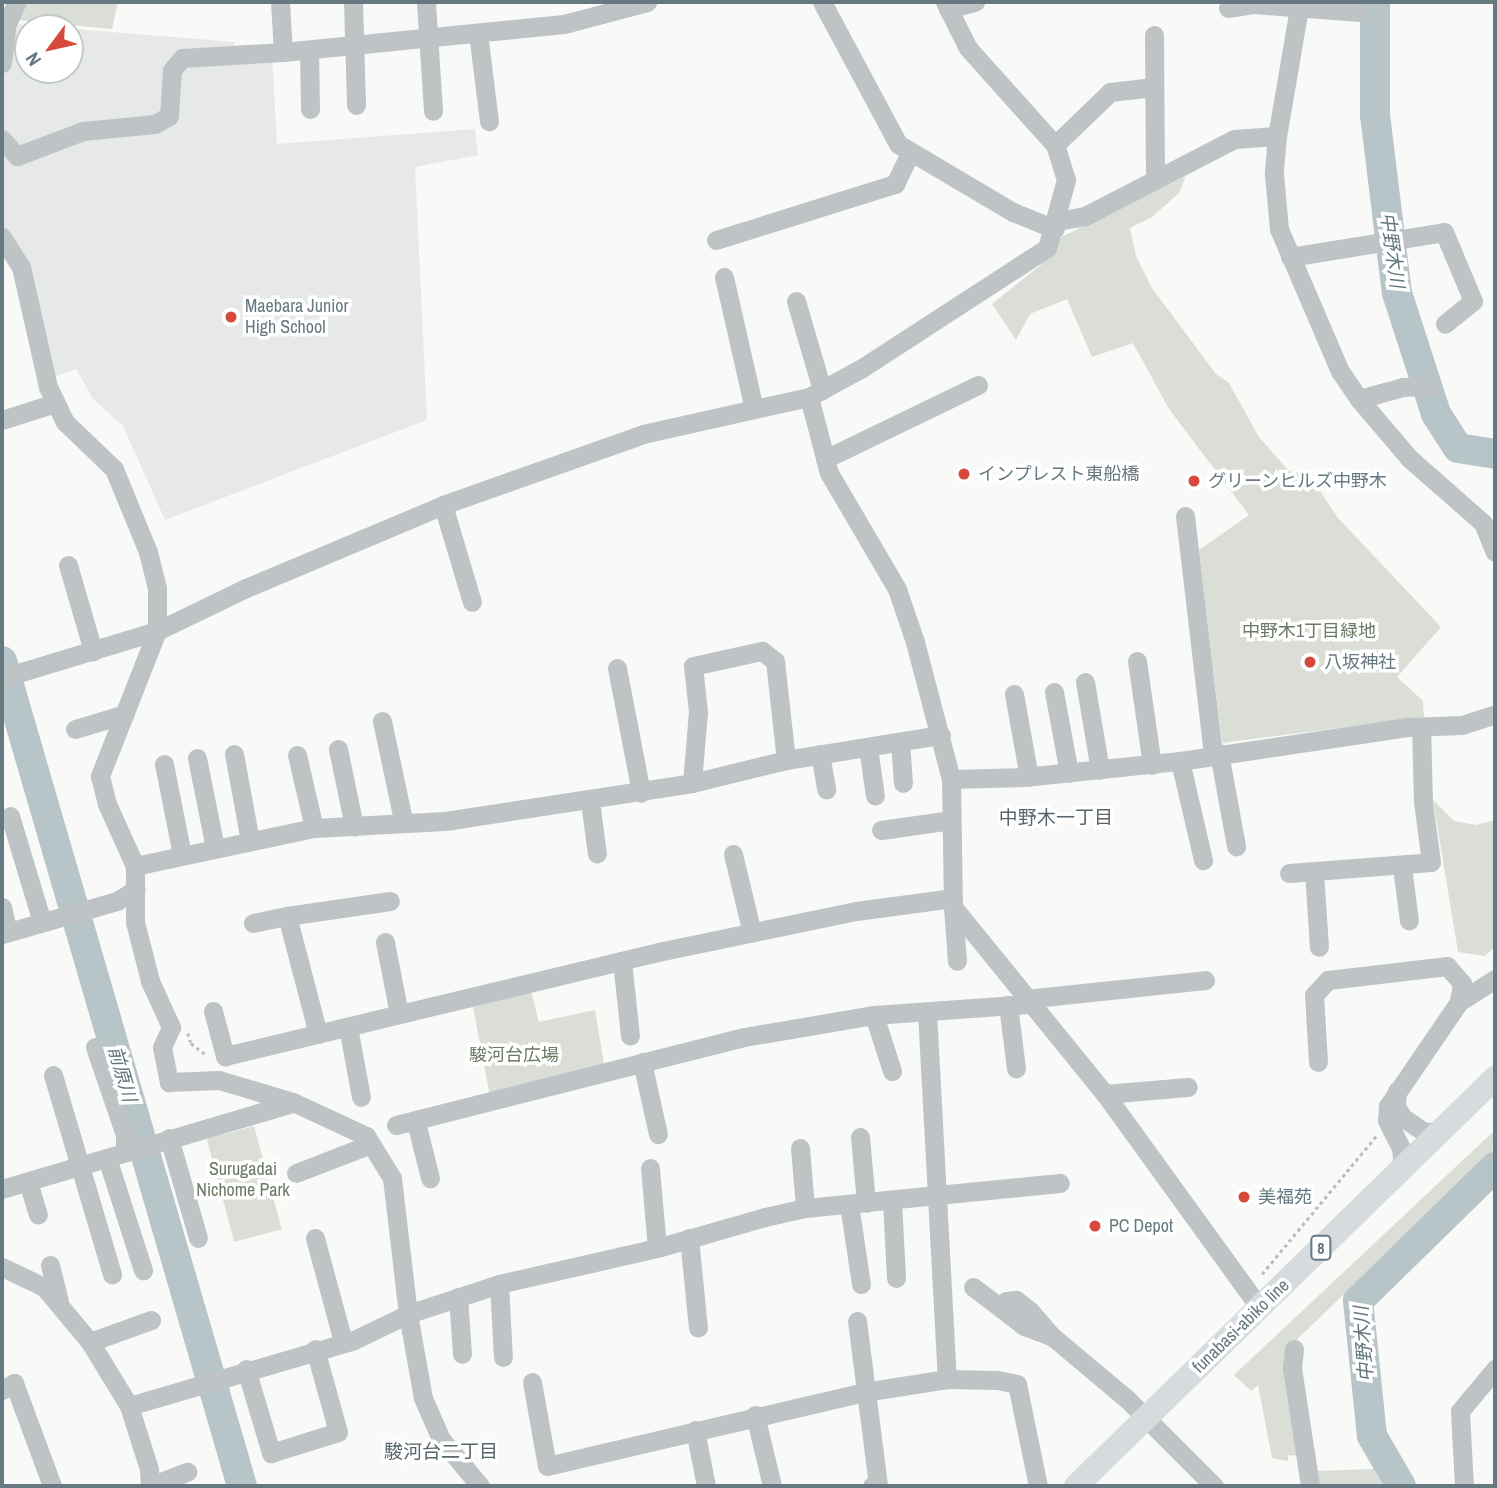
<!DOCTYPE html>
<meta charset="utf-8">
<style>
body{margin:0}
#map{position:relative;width:1497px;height:1488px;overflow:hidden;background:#f9f9f8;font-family:"Archivo Narrow","Noto Sans JP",sans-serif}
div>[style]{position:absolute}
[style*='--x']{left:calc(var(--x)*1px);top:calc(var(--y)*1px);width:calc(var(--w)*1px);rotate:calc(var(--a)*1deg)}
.built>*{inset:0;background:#e7e9e8}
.green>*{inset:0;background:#daded7;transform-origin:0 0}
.river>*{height:30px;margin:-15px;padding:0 15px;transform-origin:15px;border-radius:15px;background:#b8c5c8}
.path>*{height:2.5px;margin-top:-1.25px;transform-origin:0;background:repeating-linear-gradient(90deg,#b9bdbf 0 3.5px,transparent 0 7px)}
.minor>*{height:19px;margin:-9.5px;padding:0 9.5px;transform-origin:9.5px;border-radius:9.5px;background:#bec4c6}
.major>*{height:24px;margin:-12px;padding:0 12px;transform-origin:12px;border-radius:12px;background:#d6dbde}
.dots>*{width:19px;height:19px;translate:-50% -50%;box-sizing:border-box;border:4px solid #fff;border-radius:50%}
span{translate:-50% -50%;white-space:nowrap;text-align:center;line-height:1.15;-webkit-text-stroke:7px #fff;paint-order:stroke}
.shield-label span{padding:2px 5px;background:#fff;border:2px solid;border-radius:5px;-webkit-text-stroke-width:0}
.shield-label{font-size:16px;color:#667980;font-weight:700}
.poi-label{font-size:18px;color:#667980}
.left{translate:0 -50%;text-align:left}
.park-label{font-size:18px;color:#6b7965}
.street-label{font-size:18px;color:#667980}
.water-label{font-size:19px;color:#61767a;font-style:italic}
.neighbourhood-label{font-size:19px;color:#58666c}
.frame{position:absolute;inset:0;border:4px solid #667980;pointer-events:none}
.north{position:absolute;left:14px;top:14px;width:70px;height:70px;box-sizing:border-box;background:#fff;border:2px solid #c2c9cc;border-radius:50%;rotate:237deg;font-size:19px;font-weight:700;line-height:28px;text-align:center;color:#667980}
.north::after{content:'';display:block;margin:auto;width:24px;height:32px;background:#d6493b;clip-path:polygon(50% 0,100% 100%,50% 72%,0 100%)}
</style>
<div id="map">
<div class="built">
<div style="clip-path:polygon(evenodd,15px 24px,234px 42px,235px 58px,272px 54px,277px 144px,475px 129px,478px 155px,415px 167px,427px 420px,165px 520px,123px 426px,93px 399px,76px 369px,54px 377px,29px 266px,2px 225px,2px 48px,15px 24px,28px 28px,70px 28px,70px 70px,28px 70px,28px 28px)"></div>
</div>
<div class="green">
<div style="clip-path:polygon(23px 2px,118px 2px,112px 29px,17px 20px)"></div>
<div style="clip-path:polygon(1186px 176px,1179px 193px,1152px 217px,1130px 228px,1136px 256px,1152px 288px,1216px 374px,1229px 383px,1259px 437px,1289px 471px,1310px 476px,1338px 518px,1441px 627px,1397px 677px,1423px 701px,1424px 717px,1222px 743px,1199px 550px,1249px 515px,1169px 409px,1133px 343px,1092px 357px,1067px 299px,1030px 314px,1016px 340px,992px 304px,1042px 264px,1057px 239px)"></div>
<div style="clip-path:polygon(1433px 800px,1454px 821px,1476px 825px,1495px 820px,1495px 947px,1485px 956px,1458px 952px)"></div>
<div style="clip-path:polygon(531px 991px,539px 1022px,595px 1010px,604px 1064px,490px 1096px,473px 1007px)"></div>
<div style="left:254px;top:1126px;width:107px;height:49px;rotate:75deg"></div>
<div style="clip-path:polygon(1495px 1130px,1495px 1149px,1286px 1350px,1302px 1456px,1288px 1455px,1288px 1461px,1272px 1458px,1258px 1385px,1251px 1391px,1234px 1375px)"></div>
<div style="clip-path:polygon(1374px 1469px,1383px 1486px,1316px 1486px,1314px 1471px)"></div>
</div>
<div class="river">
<div style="--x:1375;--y:2;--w:113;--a:90"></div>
<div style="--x:1375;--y:115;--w:179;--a:83"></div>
<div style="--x:1397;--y:293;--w:127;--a:72.1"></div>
<div style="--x:1436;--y:414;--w:40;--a:57.1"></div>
<div style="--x:1458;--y:448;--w:37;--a:9"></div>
<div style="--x:2;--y:661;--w:859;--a:73.78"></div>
<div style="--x:1401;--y:1486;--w:58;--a:-120.1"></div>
<div style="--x:1372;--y:1436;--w:136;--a:-95.9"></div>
<div style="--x:1358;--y:1301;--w:192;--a:-44.4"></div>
</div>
<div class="path">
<div style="--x:188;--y:1033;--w:10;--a:73"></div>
<div style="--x:191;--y:1043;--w:18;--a:38"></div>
<div style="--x:1262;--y:1274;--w:179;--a:-50.4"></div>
</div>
<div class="minor">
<div style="--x:280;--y:2;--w:50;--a:86.6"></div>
<div style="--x:283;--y:52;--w:282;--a:-5.7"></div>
<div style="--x:564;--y:24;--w:86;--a:-14.8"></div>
<div style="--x:353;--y:2;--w:103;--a:88.3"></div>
<div style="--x:426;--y:2;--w:109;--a:86.3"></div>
<div style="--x:822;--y:2;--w:161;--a:61.8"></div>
<div style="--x:898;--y:144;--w:134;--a:30.6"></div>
<div style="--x:1013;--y:212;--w:45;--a:22"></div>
<div style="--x:1300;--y:2;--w:136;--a:99.7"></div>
<div style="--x:1277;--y:136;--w:38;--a:95"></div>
<div style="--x:1274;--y:174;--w:55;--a:84.8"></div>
<div style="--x:1279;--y:229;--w:155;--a:66.8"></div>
<div style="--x:1340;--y:371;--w:34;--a:56"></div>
<div style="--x:1359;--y:399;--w:77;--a:49.7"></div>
<div style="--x:1409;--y:458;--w:98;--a:41.3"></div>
<div style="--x:1483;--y:523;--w:31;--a:68"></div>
<div style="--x:1228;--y:8;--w:25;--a:-9"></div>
<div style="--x:1253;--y:4;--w:107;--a:4.3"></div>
<div style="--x:948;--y:9;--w:28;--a:-15"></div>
<div style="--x:478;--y:33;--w:89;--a:82.9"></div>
<div style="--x:2;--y:35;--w:36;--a:-66"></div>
<div style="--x:1154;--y:35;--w:142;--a:89.6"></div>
<div style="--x:309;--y:50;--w:59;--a:89"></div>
<div style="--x:2;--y:63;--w:34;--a:-83"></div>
<div style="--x:2;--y:139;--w:23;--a:49"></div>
<div style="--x:17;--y:156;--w:71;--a:-20.7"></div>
<div style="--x:83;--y:131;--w:72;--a:-5.6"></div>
<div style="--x:155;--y:124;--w:16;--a:-30"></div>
<div style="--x:169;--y:116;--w:46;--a:-86.3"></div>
<div style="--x:172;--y:70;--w:16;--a:-50"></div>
<div style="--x:182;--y:58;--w:101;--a:-3.4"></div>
<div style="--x:1055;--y:145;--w:76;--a:-43.9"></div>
<div style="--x:1110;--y:92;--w:44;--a:-6.5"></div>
<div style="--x:1057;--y:221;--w:28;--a:-10"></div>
<div style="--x:1085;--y:216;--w:168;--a:-27.3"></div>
<div style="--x:1234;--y:139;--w:43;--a:-4"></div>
<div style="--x:2;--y:237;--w:36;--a:58"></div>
<div style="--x:21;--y:267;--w:123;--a:77.3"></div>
<div style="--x:48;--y:387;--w:39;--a:64"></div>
<div style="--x:65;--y:422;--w:68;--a:43.8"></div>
<div style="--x:114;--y:469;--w:90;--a:67.7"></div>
<div style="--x:148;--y:552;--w:38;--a:76"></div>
<div style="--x:157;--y:589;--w:42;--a:90"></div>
<div style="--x:157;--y:631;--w:156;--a:111.5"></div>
<div style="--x:100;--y:776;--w:29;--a:76"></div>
<div style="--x:107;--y:804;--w:68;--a:65.7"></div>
<div style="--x:135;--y:866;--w:56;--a:90"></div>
<div style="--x:135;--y:922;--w:61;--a:75.7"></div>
<div style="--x:150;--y:981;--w:51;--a:65.5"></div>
<div style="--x:171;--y:1027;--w:22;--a:114"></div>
<div style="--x:162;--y:1047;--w:36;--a:79"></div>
<div style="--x:169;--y:1082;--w:50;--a:-2.3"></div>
<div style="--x:219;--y:1080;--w:77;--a:16.6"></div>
<div style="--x:293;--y:1102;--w:81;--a:25"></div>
<div style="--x:366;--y:1136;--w:49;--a:58.2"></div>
<div style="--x:392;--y:1178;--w:137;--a:83.3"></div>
<div style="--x:408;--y:1314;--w:85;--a:79.9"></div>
<div style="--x:423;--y:1398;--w:45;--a:66.3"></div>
<div style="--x:441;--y:1439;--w:61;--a:50.3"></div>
<div style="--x:716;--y:240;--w:188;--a:-17.4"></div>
<div style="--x:895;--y:184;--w:34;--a:-64"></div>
<div style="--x:1290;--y:257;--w:156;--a:-9.2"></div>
<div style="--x:1444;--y:232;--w:75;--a:67.2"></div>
<div style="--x:1473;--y:301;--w:36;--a:141"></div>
<div style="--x:724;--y:277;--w:135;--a:77.2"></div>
<div style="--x:796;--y:301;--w:93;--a:73.7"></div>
<div style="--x:809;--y:397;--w:79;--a:75.3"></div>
<div style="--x:829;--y:473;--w:134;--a:59.6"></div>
<div style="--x:897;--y:589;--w:56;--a:71.2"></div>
<div style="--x:915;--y:642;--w:142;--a:75.3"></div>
<div style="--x:951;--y:779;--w:128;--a:89.1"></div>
<div style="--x:953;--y:907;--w:241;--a:50.9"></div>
<div style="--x:1105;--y:1094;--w:264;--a:54.1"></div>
<div style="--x:1359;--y:399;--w:46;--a:-15.3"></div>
<div style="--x:1403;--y:387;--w:27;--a:-2"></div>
<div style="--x:2;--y:420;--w:56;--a:-17.8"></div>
<div style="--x:825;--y:459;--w:170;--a:-25.8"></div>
<div style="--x:443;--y:505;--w:101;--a:73.4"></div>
<div style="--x:1185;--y:516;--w:240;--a:83.3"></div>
<div style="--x:68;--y:565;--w:90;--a:73.8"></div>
<div style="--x:1137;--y:661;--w:105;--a:81.8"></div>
<div style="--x:617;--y:668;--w:127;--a:79.1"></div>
<div style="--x:2;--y:678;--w:162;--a:-16.9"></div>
<div style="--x:157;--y:631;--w:99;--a:-25.8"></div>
<div style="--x:246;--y:588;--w:214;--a:-22.8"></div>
<div style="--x:443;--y:505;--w:212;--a:-19.5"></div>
<div style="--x:643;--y:434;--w:170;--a:-12.6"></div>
<div style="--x:809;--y:397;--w:60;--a:-28.7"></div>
<div style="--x:862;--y:368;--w:221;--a:-33"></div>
<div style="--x:1047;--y:248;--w:71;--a:-74.4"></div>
<div style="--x:1066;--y:180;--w:37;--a:-107"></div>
<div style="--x:1055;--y:145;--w:130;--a:-131.9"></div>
<div style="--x:968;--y:48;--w:51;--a:-116.6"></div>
<div style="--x:1085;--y:682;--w:89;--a:80.3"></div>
<div style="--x:1054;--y:692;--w:82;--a:79.5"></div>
<div style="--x:1014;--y:694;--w:84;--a:79.8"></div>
<div style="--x:382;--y:721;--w:101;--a:78"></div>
<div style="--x:75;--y:729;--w:52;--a:-16.7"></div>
<div style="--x:900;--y:742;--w:41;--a:85.8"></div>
<div style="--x:868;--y:747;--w:49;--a:81.9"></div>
<div style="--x:338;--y:749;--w:79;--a:78.3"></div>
<div style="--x:1219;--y:753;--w:95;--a:79.6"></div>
<div style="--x:234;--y:754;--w:88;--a:79.6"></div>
<div style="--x:820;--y:754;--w:36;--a:80"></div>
<div style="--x:297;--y:755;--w:75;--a:76.9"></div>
<div style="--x:197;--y:758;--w:92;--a:78.7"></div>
<div style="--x:1180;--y:761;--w:102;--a:76.9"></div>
<div style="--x:164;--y:764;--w:93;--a:78.8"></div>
<div style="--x:951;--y:779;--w:73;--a:-1.6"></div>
<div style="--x:1024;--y:777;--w:157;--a:-5.9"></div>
<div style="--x:1180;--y:761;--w:230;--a:-8.5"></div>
<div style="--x:1407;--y:727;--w:55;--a:-2.1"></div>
<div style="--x:1462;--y:725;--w:35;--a:-18"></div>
<div style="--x:692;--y:783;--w:97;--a:-13.7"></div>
<div style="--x:786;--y:760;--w:157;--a:-9.2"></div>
<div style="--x:590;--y:801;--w:53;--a:82.5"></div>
<div style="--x:10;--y:816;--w:111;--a:73.2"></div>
<div style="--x:881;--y:830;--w:71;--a:-8.1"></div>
<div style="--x:733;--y:854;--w:81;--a:76.5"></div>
<div style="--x:135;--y:866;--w:183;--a:-12"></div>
<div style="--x:314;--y:828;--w:131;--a:-3.1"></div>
<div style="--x:445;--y:821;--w:250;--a:-8.7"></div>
<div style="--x:692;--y:783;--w:71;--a:-85.2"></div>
<div style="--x:698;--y:712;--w:46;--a:-96.2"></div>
<div style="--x:693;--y:666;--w:71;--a:-12.3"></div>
<div style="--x:762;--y:651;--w:16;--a:38"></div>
<div style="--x:775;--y:661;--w:100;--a:83.7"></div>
<div style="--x:1402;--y:867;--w:54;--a:82.6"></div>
<div style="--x:1314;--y:872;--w:75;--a:86.2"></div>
<div style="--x:1289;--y:873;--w:142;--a:-4.4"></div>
<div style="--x:1431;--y:862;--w:61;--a:-97.6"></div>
<div style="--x:1423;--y:802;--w:74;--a:-91.5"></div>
<div style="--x:2;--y:907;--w:26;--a:77"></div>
<div style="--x:953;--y:907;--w:54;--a:85.8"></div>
<div style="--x:253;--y:923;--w:35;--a:-12"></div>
<div style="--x:2;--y:934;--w:120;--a:-16"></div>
<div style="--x:117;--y:901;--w:22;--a:-32"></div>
<div style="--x:385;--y:942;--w:73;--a:79"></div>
<div style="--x:622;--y:961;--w:75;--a:83.9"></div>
<div style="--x:1025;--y:999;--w:181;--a:-6"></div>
<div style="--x:1008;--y:1005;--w:64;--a:82.8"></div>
<div style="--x:213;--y:1011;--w:47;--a:75.1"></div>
<div style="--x:225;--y:1056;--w:445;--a:-13.5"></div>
<div style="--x:658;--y:952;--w:202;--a:-11.7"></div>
<div style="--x:856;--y:911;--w:98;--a:-7.6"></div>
<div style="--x:927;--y:1012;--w:368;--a:86.9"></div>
<div style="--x:874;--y:1015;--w:59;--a:72.2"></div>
<div style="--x:348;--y:1027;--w:71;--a:79.5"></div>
<div style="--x:318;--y:1034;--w:122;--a:-104.7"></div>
<div style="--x:287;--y:916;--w:104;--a:-8.3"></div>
<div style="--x:95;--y:1047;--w:93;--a:71.2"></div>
<div style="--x:125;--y:1135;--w:16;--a:90"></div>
<div style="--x:642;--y:1062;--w:74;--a:77.5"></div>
<div style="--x:1318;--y:1062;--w:67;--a:-93.4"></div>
<div style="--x:1314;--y:995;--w:21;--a:-47"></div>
<div style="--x:1328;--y:980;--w:120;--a:-6.7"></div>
<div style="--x:1447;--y:966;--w:23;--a:49"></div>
<div style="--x:1462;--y:983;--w:19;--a:99"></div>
<div style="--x:53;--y:1075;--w:208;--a:73.5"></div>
<div style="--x:1397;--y:1091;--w:15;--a:94"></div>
<div style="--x:1396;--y:1106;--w:13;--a:61"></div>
<div style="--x:1402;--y:1117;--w:27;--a:34"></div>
<div style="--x:1424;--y:1132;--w:17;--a:-3"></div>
<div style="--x:1105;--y:1094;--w:83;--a:-4.8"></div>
<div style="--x:416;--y:1122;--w:58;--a:76"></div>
<div style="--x:396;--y:1125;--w:359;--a:-14.2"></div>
<div style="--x:744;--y:1037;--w:132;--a:-9.6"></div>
<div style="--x:874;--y:1015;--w:154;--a:-4.1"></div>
<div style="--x:860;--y:1137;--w:66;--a:84.8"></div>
<div style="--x:169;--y:1138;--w:104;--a:73.8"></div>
<div style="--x:800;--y:1148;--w:60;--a:85.2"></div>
<div style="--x:107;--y:1158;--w:118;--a:72.2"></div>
<div style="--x:1403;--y:1167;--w:19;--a:-96"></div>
<div style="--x:1401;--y:1148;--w:31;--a:-117"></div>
<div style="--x:1387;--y:1120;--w:14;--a:-86"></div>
<div style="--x:1388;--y:1106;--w:126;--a:-55.7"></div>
<div style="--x:1459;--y:1002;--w:43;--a:-32.6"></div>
<div style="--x:650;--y:1168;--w:80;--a:85"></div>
<div style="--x:296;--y:1173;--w:80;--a:-21.1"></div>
<div style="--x:28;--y:1182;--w:34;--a:73"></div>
<div style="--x:2;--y:1189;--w:302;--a:-16.5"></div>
<div style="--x:892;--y:1201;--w:77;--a:87"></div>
<div style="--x:849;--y:1204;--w:81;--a:81.5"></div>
<div style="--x:315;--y:1238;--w:108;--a:74.9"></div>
<div style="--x:689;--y:1238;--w:90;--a:84.3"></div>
<div style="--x:50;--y:1265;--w:36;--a:76"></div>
<div style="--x:2;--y:1267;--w:47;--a:25.5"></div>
<div style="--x:44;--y:1287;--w:72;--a:50.1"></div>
<div style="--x:90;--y:1342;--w:75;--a:58.6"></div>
<div style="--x:129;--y:1406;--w:66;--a:72.4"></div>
<div style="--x:149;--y:1469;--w:17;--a:87"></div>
<div style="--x:499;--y:1284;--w:73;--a:86.9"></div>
<div style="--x:973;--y:1287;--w:36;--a:37"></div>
<div style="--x:458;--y:1297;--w:57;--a:86"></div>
<div style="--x:1016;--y:1300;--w:18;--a:38"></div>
<div style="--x:1030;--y:1311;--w:35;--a:49"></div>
<div style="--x:1053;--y:1337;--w:31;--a:-159"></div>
<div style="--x:1024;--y:1326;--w:28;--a:-142"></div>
<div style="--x:1002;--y:1309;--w:9;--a:-63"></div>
<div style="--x:1006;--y:1301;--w:10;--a:-6"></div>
<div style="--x:857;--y:1321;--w:165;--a:82.7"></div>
<div style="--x:878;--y:1485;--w:6;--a:171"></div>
<div style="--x:1053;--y:1337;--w:97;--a:40"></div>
<div style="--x:1127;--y:1399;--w:123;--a:45"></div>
<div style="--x:90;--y:1342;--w:65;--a:-19.8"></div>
<div style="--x:1294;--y:1349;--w:19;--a:96"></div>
<div style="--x:1292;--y:1368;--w:119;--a:81.3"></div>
<div style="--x:246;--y:1369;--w:88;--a:73.4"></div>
<div style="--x:271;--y:1453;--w:70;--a:-17.4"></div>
<div style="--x:338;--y:1432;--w:86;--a:-105.5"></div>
<div style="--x:532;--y:1382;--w:85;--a:79.9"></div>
<div style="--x:547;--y:1466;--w:326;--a:-13.1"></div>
<div style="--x:864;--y:1392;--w:84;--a:-8.9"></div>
<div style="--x:947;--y:1379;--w:50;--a:1.1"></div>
<div style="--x:997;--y:1380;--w:20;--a:11"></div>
<div style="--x:1017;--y:1384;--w:104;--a:78.4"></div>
<div style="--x:2;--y:1390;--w:14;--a:-30"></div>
<div style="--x:14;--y:1383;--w:110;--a:69.7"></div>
<div style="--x:129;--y:1406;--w:234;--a:-16.3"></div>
<div style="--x:354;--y:1340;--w:60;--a:-25.7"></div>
<div style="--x:408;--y:1314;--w:96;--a:-18.2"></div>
<div style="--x:499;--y:1284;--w:162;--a:-12.8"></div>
<div style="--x:657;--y:1248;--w:112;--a:-16"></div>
<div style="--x:765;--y:1217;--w:41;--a:-12.7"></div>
<div style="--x:805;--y:1208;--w:256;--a:-5.6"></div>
<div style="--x:755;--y:1415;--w:73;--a:76.5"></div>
<div style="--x:695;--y:1430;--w:57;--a:78.9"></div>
<div style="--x:150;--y:1486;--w:40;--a:-21"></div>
<div style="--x:1464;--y:1486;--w:75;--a:-93.1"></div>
<div style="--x:1460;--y:1411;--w:55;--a:-50.2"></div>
</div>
<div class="major">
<div style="--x:1076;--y:1486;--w:585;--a:-44.24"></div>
</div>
<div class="dots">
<div style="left:231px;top:317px;background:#d6493b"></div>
<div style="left:964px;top:474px;background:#d6493b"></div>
<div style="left:1194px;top:481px;background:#d6493b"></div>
<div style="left:1310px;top:662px;background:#d6493b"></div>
<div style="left:1244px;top:1197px;background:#d6493b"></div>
<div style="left:1095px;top:1226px;background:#d6493b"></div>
</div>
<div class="shield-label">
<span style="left:1321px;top:1248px">8</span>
</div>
<div class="poi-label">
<span class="left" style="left:245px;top:317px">Maebara Junior<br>High School</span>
<span class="left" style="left:978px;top:474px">インプレスト東船橋</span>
<span class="left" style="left:1208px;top:481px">グリーンヒルズ中野木</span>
<span class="left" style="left:1324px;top:662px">八坂神社</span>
<span class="left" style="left:1258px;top:1197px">美福苑</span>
<span class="left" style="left:1109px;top:1226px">PC Depot</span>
</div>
<div class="park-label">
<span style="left:1309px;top:631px">中野木1丁目緑地</span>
<span style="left:514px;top:1055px">駿河台広場</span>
<span style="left:243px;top:1180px">Surugadai<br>Nichome Park</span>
</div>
<div class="street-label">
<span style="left:1241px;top:1326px;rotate:-44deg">funabasi-abiko line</span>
</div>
<div class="water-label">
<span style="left:1392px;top:250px;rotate:82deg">中野木川</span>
<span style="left:122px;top:1074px;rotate:74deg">前原川</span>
<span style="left:1364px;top:1344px;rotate:-94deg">中野木川</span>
</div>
<div class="neighbourhood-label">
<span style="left:1056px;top:818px">中野木一丁目</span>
<span style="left:441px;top:1452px">駿河台二丁目</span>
</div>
<div class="frame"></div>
<div class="north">N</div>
</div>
